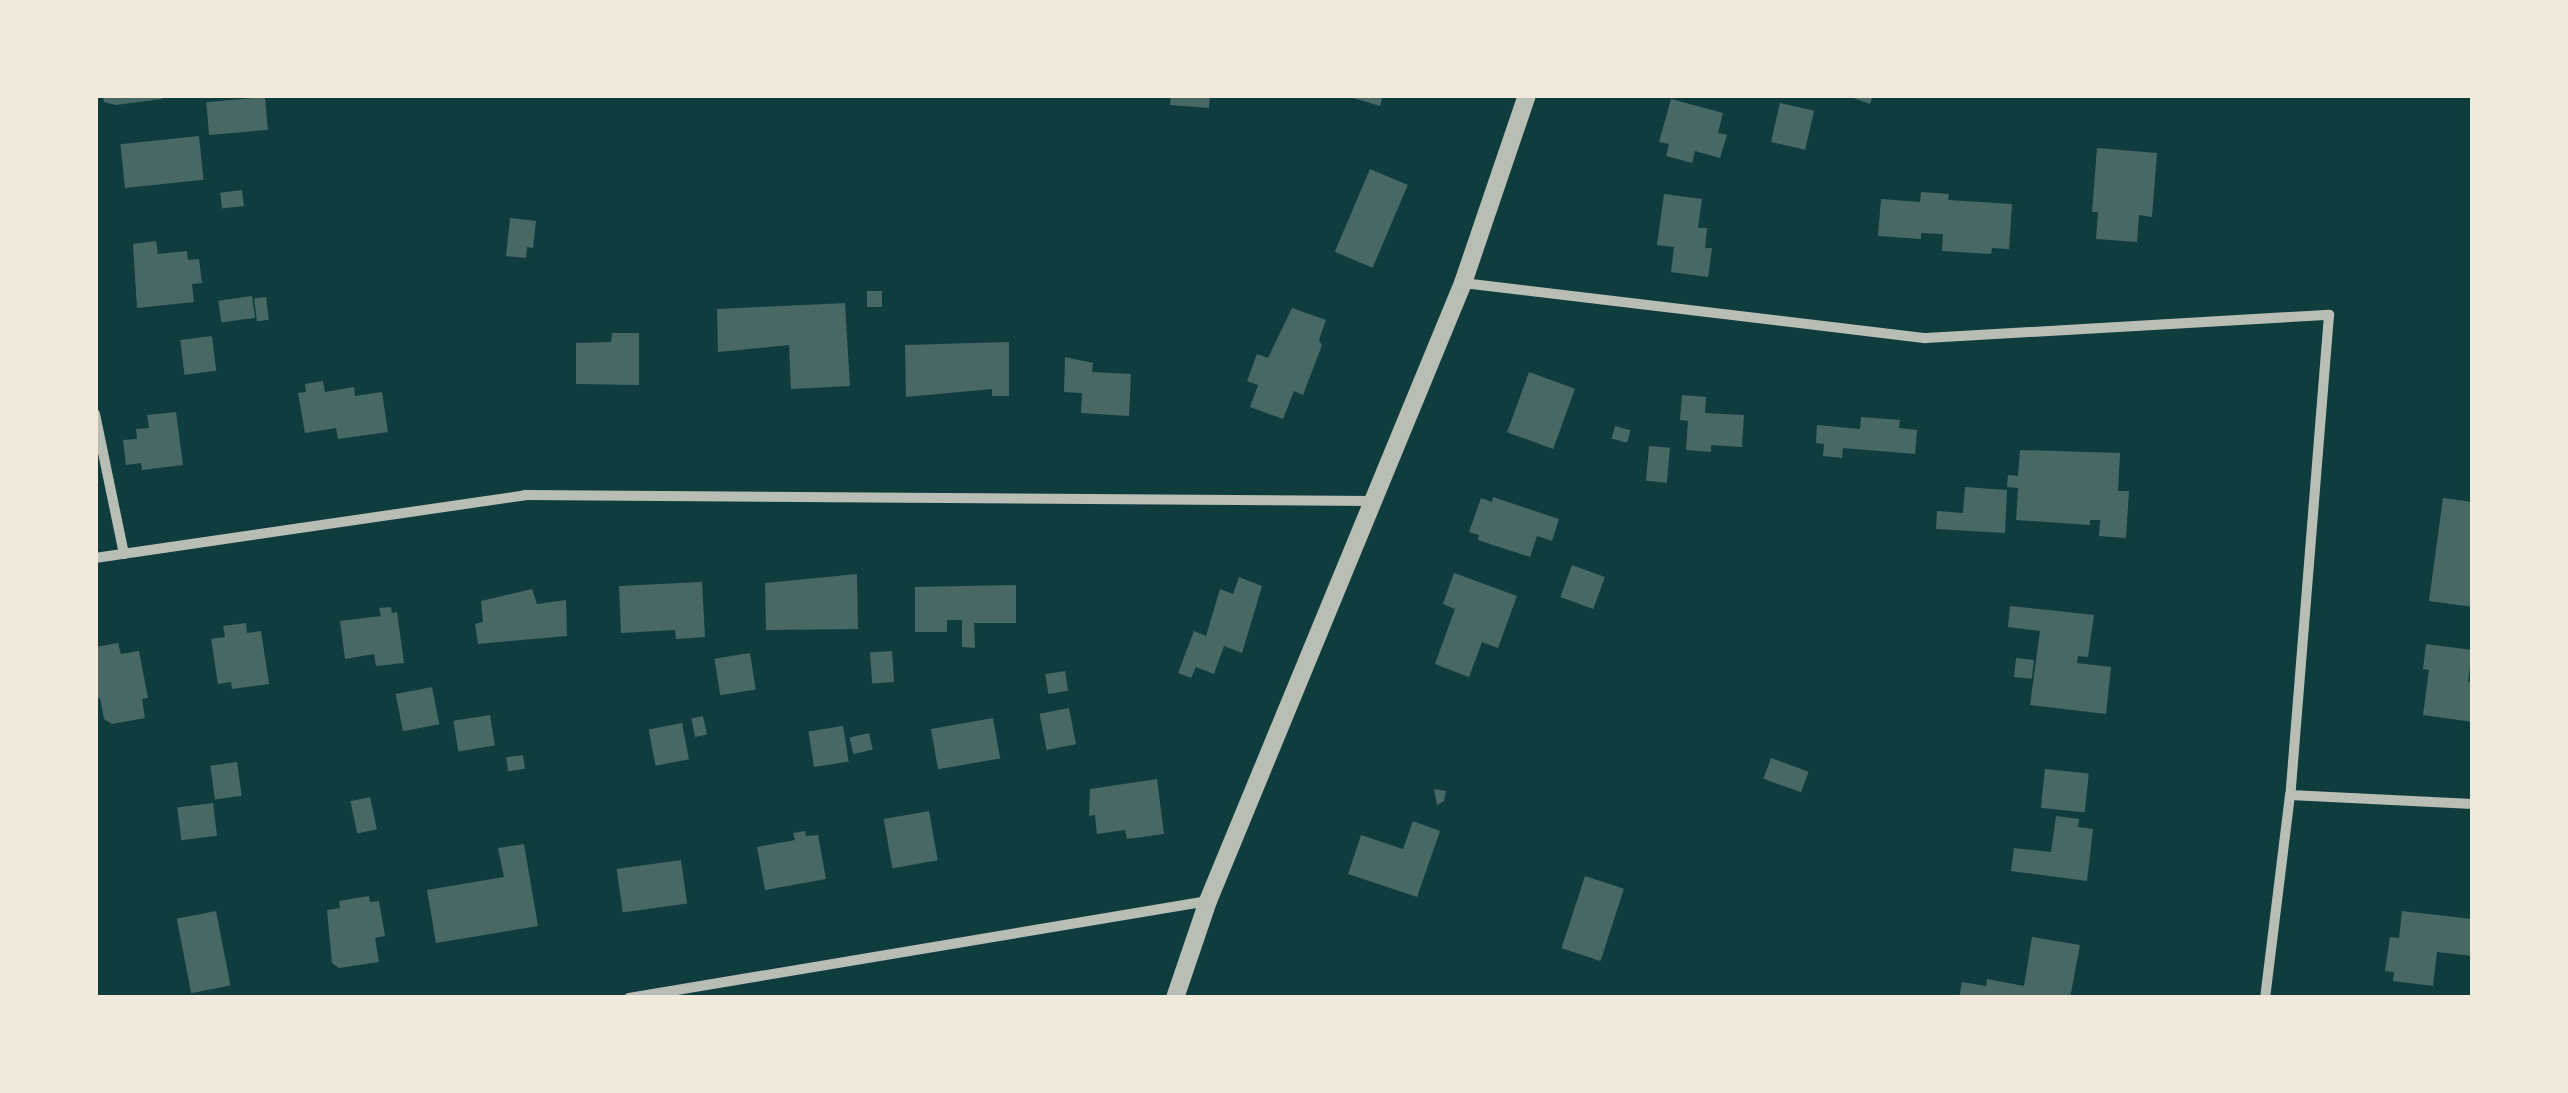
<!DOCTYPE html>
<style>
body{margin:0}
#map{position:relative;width:2568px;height:1093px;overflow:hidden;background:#0f3d3e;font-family:Rubik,sans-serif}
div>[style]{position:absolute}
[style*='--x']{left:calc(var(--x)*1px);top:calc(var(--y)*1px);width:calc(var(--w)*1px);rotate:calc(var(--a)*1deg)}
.building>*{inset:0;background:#486865;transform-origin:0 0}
.minor>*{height:10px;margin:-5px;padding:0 5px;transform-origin:5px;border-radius:5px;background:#b8beb3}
.tertiary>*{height:18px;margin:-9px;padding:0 9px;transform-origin:9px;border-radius:9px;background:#b8beb3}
span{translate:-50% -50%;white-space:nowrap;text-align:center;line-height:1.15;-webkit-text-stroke:8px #f1e9da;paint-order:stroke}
.frame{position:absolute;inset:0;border:98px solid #f1e9da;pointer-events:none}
</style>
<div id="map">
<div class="building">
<div style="clip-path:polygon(103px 95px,162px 95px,162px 99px,116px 105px,104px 102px)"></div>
<div style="clip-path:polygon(1171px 95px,1210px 95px,1209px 108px,1170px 105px)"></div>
<div style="clip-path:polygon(1343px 95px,1383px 95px,1380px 106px)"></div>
<div style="clip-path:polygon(1845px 95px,1873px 95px,1870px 104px)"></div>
<div style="left:265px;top:97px;width:33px;height:59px;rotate:85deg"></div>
<div style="clip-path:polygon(1671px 99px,1723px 113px,1718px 133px,1727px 135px,1720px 158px,1695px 151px,1692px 163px,1666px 156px,1669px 144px,1659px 142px)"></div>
<div style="left:1780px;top:103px;width:35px;height:40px;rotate:13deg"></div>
<div style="left:199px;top:136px;width:44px;height:79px;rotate:84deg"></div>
<div style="clip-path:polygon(2097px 148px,2157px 153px,2152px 217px,2139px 215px,2137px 242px,2096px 239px,2098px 212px,2092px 212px)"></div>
<div style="left:1370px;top:169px;width:41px;height:90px;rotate:23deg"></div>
<div style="left:242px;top:190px;width:16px;height:22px;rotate:83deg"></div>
<div style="clip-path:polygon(1921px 192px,1949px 194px,1948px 200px,2012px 204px,2009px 249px,1992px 248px,1991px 254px,1942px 251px,1943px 234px,1921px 233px,1921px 239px,1878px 236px,1881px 199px,1920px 202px)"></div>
<div style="clip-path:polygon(1664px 194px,1702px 199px,1698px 228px,1707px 228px,1705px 248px,1712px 248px,1708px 277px,1671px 272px,1674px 247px,1657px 245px)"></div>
<div style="clip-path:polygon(510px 218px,536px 221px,533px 248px,527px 247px,526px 258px,506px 256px)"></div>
<div style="clip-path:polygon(156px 241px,158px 254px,187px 251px,188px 260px,199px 259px,202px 283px,192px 284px,194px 302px,137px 308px,133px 244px)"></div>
<div style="left:867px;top:291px;width:15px;height:16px"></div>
<div style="left:252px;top:296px;width:22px;height:34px;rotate:82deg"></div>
<div style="left:266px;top:297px;width:23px;height:12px;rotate:83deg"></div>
<div style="clip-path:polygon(845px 303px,850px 386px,791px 389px,789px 345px,718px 352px,717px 309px)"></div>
<div style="clip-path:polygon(1292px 308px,1326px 320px,1319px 340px,1322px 345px,1303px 395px,1294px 391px,1283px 419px,1250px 407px,1258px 385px,1247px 381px,1257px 354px,1268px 358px)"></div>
<div style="clip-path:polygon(612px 333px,639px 333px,639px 385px,576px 384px,576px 343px,611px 342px)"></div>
<div style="left:212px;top:336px;width:35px;height:32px;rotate:83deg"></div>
<div style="clip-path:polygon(1009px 342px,1009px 396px,992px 396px,992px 389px,906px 397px,905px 345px)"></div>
<div style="clip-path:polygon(1065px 357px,1093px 363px,1092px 372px,1131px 374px,1129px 416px,1081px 413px,1082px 393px,1064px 392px)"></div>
<div style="left:1529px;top:372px;width:49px;height:64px;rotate:20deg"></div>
<div style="clip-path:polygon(323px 381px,325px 392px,354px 387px,355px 396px,382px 392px,388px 432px,338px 439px,336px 428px,305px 433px,298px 393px,306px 392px,305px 384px)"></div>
<div style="clip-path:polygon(1682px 395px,1706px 397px,1705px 413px,1744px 415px,1742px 447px,1711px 445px,1711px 452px,1686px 450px,1688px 421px,1680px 420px)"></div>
<div style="clip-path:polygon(176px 412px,183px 465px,142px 470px,141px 463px,126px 465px,123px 440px,137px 439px,136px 429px,149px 428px,147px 415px)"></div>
<div style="clip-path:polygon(1861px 417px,1900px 420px,1899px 428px,1917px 430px,1915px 454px,1843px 448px,1842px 458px,1823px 456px,1824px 444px,1816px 443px,1817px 425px,1860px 429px)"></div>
<div style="left:1615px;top:426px;width:16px;height:13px;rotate:15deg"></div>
<div style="left:1649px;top:446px;width:21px;height:35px;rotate:5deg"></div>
<div style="clip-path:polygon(2020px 450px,2120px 453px,2118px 491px,2129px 491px,2126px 538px,2099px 536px,2100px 520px,2090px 520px,2090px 525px,2016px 520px,2018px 488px,2007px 487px,2008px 475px,2018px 476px)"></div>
<div style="clip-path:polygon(1965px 487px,2007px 490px,2005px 533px,1936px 529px,1937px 511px,1963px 513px)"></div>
<div style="clip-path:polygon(1493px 497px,1559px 519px,1552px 541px,1537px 536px,1530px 557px,1478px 540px,1479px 535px,1469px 532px,1481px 498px,1492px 502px)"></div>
<div style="clip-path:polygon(2443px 498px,2473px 502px,2473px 607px,2429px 601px)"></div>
<div style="left:1572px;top:565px;width:35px;height:34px;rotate:20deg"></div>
<div style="clip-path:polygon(1454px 573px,1517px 596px,1498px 648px,1482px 642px,1469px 677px,1435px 664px,1455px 609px,1443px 604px)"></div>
<div style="clip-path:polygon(857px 574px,858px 629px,766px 630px,765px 583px)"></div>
<div style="clip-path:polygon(1239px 577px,1262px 586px,1242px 653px,1224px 646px,1214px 674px,1196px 667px,1191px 678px,1178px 673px,1194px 631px,1206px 636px,1220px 589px,1233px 594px)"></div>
<div style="clip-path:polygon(702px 582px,705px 637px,676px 639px,675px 630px,621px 633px,619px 586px)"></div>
<div style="clip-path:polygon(1016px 585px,1016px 623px,974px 623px,975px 648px,962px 647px,962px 620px,947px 620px,947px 632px,915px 632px,915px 587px)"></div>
<div style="clip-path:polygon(532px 589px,537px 604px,566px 600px,567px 636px,478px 644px,475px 624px,483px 622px,481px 601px)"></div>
<div style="clip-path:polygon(2010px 606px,2094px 615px,2088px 657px,2078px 656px,2077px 663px,2111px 667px,2106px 714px,2030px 705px,2040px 631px,2008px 627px)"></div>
<div style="clip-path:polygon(391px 607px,392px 613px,397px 612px,404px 663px,376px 666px,374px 654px,345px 659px,340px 621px,381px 616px,379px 608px)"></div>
<div style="clip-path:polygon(246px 623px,247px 633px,261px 631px,269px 684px,232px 689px,231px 682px,218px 684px,211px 639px,225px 637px,223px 626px)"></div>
<div style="clip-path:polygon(118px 643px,121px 654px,139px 651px,148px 698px,142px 699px,145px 718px,112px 724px,104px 719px,100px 698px,96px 700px,95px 647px)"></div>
<div style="clip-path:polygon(2426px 644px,2472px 650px,2468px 682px,2473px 682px,2473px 722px,2423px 715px,2429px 670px,2423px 669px)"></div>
<div style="left:892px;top:651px;width:31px;height:22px;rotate:86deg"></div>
<div style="left:750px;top:653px;width:37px;height:36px;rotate:81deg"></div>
<div style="left:2016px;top:658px;width:18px;height:19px;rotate:6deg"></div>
<div style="left:1065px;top:671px;width:20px;height:20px;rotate:81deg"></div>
<div style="left:432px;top:687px;width:38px;height:37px;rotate:79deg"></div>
<div style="left:1069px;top:708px;width:37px;height:30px;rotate:79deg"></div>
<div style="left:490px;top:715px;width:31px;height:37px;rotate:81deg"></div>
<div style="left:703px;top:716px;width:19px;height:12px;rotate:78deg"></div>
<div style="left:993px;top:718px;width:41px;height:63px;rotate:80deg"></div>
<div style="left:682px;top:723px;width:37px;height:34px;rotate:79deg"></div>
<div style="left:843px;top:726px;width:36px;height:35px;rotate:81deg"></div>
<div style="left:869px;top:733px;width:17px;height:20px;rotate:77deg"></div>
<div style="left:523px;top:755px;width:14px;height:17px;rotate:82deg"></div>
<div style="left:1771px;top:758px;width:40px;height:22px;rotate:20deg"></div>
<div style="left:237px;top:762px;width:34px;height:27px;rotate:82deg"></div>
<div style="left:2045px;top:769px;width:44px;height:39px;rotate:6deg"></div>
<div style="clip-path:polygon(1157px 779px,1164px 834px,1127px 839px,1125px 830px,1097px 834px,1095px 815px,1089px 816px,1090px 789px)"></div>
<div style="clip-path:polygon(1434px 789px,1446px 791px,1444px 801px,1437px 805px)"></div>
<div style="left:370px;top:797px;width:33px;height:20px;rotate:78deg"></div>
<div style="left:213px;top:803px;width:33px;height:36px;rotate:83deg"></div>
<div style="left:929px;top:811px;width:50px;height:46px;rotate:80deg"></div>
<div style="clip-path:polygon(2056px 816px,2079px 819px,2078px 827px,2093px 829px,2087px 881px,2011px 871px,2014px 848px,2051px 852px)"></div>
<div style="clip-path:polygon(1413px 821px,1440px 831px,1417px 897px,1348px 874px,1361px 835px,1403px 849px)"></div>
<div style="clip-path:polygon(805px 831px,806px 836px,818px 835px,826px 879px,765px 890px,757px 847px,795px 840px,793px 833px)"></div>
<div style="clip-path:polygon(524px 844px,538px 926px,436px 943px,427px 890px,504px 877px,498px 848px)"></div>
<div style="left:681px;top:860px;width:44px;height:65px;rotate:82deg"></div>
<div style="left:1585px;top:876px;width:41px;height:76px;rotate:18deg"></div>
<div style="clip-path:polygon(369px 896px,370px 902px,379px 901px,385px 936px,375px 938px,379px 962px,339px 968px,332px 963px,327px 910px,340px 908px,339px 901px)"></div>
<div style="left:216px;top:911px;width:76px;height:40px;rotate:79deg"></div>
<div style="clip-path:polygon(2402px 911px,2473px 919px,2473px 956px,2437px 952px,2433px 986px,2393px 981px,2394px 972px,2385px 971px,2390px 937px,2399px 938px)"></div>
<div style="clip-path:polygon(2032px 937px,2080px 945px,2070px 998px,1959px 998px,1962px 982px,1986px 986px,1987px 979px,2024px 986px)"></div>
</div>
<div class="minor">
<div style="--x:1463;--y:283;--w:466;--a:6.8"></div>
<div style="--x:1926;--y:338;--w:404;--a:-3.3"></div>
<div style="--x:2329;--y:315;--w:482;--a:94.6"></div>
<div style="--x:2290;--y:795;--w:205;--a:97"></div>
<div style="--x:95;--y:414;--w:143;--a:78.3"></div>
<div style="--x:95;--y:558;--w:435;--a:-8.3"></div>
<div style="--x:525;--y:495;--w:848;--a:0.41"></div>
<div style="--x:2290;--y:795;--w:183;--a:2.8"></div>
<div style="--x:629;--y:998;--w:587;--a:-9.51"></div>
</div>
<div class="tertiary">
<div style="--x:1175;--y:998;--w:102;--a:-71.2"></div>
<div style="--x:1208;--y:901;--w:669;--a:-67.58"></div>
<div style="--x:1463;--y:283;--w:199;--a:-71.2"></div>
</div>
<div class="frame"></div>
</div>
